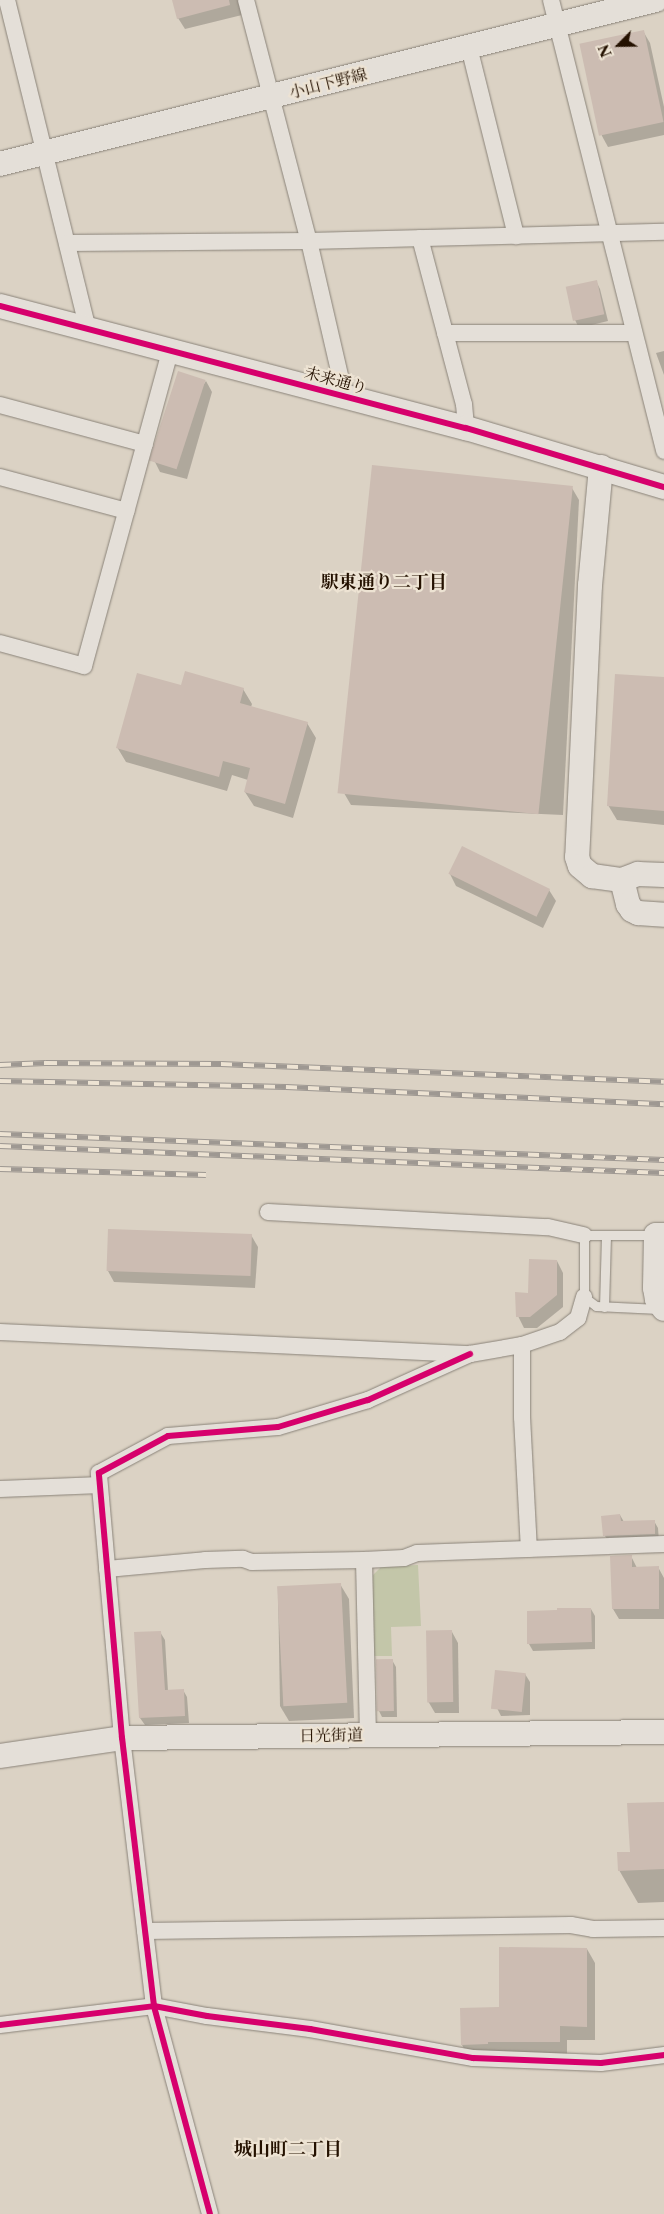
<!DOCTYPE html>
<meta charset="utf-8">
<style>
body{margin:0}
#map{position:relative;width:664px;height:2214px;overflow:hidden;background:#dbd2c4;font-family:"Libre Caslon Text","Noto Serif JP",serif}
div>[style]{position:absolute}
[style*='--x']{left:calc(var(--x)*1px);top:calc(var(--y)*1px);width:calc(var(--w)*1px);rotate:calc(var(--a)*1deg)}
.green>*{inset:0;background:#c3c6a9}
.shadow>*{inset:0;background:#0003}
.building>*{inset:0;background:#ccbcb2;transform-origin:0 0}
.roads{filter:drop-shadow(0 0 1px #8a8379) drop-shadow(0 0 1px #8a8379)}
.lane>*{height:9px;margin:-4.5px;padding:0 4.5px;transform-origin:4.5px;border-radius:4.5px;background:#e4dfd8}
.street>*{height:16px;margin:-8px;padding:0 8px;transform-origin:8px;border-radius:8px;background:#e4dfd8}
.secondary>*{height:24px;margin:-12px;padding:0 12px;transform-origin:12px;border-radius:12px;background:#e4dfd8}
.rail>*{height:5.5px;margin-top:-2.75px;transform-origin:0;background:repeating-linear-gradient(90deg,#ede3d3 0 11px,#9e9892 0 22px);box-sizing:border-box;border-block:1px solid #9e9892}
.cycleway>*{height:6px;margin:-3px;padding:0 3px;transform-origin:3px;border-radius:3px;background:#d6006c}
span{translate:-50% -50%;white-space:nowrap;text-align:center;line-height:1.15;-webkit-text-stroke:4.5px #ede3d3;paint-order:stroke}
.street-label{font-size:16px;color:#241100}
.neighbourhood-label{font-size:18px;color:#241100;font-weight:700}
.north{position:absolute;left:594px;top:20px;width:50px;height:50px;-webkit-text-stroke:4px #ede3d3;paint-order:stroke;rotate:247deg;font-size:14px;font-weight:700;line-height:20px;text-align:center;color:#241100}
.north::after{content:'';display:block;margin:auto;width:18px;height:22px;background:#241100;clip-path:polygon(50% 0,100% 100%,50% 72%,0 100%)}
</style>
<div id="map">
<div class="green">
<div style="clip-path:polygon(418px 1565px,421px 1626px,391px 1627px,392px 1656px,374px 1656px,371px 1577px,381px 1567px)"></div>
</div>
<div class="shadow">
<div style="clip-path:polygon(173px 0,241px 0,242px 15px,185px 29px,178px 18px)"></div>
<div style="clip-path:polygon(643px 31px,650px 43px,664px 107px,664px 135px,608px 147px,602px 136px,581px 45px)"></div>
<div style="clip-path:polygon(596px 281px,600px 289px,608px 321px,579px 328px,575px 320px)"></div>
<div style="clip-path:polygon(664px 351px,664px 375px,656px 353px)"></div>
<div style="clip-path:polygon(206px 381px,212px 392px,187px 479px,160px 472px,154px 460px)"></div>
<div style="clip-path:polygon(572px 488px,579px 500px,563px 815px,351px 805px,344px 793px)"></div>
<div style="clip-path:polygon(664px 679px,664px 825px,617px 820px,608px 805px)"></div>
<div style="clip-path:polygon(182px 687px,243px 689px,252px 704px,251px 707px,307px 723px,316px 738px,293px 818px,254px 806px,245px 792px,248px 780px,232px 775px,227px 791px,126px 762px,117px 747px)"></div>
<div style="clip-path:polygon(450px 874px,549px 890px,556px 901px,543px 928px,456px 886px)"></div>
<div style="clip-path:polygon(251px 1235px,258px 1247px,255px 1288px,114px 1282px,108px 1271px)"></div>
<div style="clip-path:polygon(557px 1261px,563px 1273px,563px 1307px,537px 1328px,524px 1328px,518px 1316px)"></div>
<div style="clip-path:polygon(620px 1515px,624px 1522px,654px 1521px,658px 1528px,659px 1542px,609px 1543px,605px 1536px)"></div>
<div style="clip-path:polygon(631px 1556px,637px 1568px,658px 1567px,664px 1578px,664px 1619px,619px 1619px,613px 1609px)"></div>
<div style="clip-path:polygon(340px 1584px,349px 1599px,354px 1718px,289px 1721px,280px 1706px,278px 1587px)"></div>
<div style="clip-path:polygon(591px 1609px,595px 1616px,595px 1649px,533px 1651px,529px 1644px,529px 1612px)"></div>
<div style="clip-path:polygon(160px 1632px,165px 1640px,168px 1691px,183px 1690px,187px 1697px,189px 1723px,145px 1725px,140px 1718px)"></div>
<div style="clip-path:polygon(452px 1632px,458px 1643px,459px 1713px,435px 1713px,428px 1701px)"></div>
<div style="clip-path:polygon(392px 1660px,396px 1667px,397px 1717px,382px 1717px,379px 1711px)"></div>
<div style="clip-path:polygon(525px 1674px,530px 1682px,530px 1715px,501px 1716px,497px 1708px)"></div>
<div style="clip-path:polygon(664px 1804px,664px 1902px,638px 1903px,619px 1870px)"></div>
<div style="clip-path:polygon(587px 1949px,595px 1963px,595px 2040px,567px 2040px,567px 2056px,470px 2059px,462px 2045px,500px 2008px)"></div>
</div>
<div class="building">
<div style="clip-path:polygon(172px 0,229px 0,230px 5px,177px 19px)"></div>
<div style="left:644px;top:30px;width:94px;height:66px;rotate:78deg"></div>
<div style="left:597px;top:280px;width:35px;height:32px;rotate:78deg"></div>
<div style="left:178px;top:371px;width:29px;height:94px;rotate:18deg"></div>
<div style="left:372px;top:465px;width:202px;height:330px;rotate:6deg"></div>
<div style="clip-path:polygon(185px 671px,244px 688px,240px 703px,308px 722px,285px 804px,244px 792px,250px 768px,223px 761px,219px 777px,116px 748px,137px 673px,181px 685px)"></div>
<div style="clip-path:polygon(615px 674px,664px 677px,664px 811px,607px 806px)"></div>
<div style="left:462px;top:846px;width:98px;height:31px;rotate:26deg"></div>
<div style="left:108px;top:1229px;width:144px;height:42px;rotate:2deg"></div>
<div style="clip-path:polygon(529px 1259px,557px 1260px,557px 1295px,530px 1317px,516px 1317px,515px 1292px,528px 1293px)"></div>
<div style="clip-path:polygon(620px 1514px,621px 1521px,655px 1520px,655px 1534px,603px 1536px,601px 1516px)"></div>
<div style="clip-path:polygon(632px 1555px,632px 1567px,659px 1566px,659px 1609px,612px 1609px,610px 1556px)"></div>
<div style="left:341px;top:1583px;width:120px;height:64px;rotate:87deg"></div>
<div style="clip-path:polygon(557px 1608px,591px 1608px,592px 1642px,527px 1644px,527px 1611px,557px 1610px)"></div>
<div style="left:452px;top:1630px;width:72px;height:26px;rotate:89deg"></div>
<div style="clip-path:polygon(161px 1631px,165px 1690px,184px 1689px,185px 1716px,139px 1718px,134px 1632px)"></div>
<div style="left:393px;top:1659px;width:52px;height:17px;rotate:89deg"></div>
<div style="left:495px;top:1670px;width:31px;height:39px;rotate:6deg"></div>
<div style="clip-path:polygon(664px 1802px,664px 1869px,618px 1871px,617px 1852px,630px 1852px,627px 1803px)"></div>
<div style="clip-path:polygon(499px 1947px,587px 1948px,587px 2027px,560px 2026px,560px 2042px,488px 2042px,488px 2044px,461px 2045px,460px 2008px,499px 2007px)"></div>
</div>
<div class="roads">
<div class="lane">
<div style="--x:655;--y:1235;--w:71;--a:180"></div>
<div style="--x:584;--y:1235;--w:62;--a:90"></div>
<div style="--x:584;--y:1297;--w:15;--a:37"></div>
<div style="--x:596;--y:1306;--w:63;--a:2.7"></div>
<div style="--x:604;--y:1307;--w:72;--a:-88.4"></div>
</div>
<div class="street">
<div style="--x:7;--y:0;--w:339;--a:76.2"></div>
<div style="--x:246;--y:0;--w:249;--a:75.4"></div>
<div style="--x:309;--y:241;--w:160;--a:77"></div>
<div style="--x:551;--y:0;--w:465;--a:75.9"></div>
<div style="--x:469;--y:47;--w:195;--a:76"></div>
<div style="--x:420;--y:238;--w:172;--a:75.2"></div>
<div style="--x:464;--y:404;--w:24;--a:85"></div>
<div style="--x:67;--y:243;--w:242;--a:-0.5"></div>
<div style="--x:309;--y:241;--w:355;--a:-1.5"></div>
<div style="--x:445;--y:333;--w:189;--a:0"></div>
<div style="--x:0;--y:405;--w:150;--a:15.1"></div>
<div style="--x:0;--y:477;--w:131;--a:15"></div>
<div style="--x:0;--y:643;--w:87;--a:15.3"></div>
<div style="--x:84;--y:666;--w:327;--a:-74.7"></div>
<div style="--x:268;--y:1212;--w:280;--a:3.1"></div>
<div style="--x:548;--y:1227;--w:37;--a:13"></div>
<div style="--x:0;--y:1332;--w:471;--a:2.7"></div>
<div style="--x:470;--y:1354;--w:53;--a:-9.8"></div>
<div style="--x:522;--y:1345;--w:40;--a:-18.9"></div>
<div style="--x:560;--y:1332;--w:23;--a:-38"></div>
<div style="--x:578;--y:1318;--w:22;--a:-74"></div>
<div style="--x:522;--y:1345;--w:72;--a:90"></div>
<div style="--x:522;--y:1417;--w:132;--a:87"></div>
<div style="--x:0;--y:1489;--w:99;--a:-2.3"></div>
<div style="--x:364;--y:1560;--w:175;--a:88.7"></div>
<div style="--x:107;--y:1569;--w:98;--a:-5.2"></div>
<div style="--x:205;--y:1560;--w:38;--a:-2"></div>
<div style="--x:243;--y:1559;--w:9;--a:18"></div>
<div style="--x:252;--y:1562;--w:112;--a:-1"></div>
<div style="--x:364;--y:1560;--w:40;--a:-2.9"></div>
<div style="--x:404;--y:1558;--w:14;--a:-21"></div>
<div style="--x:417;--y:1553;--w:247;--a:-2.1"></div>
<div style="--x:145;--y:1931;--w:426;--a:-0.8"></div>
<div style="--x:571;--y:1925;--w:22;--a:10"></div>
<div style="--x:593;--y:1929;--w:71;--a:-0.8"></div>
<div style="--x:0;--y:2025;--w:155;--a:-7"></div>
<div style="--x:154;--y:2006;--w:54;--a:10.7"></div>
<div style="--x:207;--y:2016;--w:104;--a:7.2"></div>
<div style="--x:310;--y:2029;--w:166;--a:10.1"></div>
<div style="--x:473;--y:2058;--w:128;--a:2.2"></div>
<div style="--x:601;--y:2063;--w:64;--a:-7.2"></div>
<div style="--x:210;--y:2214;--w:215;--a:-105.1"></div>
<div style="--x:154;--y:2006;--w:270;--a:-96.8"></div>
<div style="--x:122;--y:1738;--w:266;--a:-95"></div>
<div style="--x:99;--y:1473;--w:78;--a:-28.2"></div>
<div style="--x:168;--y:1436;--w:110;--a:-4.7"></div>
<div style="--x:278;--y:1427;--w:94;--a:-16.7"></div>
<div style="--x:368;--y:1400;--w:112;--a:-24.3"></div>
</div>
<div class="secondary">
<div style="--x:0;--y:164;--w:676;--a:-14.04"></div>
<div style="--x:0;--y:306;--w:482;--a:14.7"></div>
<div style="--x:466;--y:428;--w:207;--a:16.6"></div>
<div style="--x:601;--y:467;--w:119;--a:95.3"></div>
<div style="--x:590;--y:585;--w:272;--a:92.7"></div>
<div style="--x:577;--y:857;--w:9;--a:72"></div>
<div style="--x:580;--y:866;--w:16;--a:40"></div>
<div style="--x:592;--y:876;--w:30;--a:8"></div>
<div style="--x:622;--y:880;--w:17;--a:-21"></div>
<div style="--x:638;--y:874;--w:26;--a:2"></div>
<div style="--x:622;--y:880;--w:25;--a:76"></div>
<div style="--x:628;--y:904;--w:7;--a:56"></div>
<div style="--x:632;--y:910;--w:7;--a:27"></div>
<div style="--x:638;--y:913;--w:26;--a:4"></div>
<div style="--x:664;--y:1235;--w:8;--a:180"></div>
<div style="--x:656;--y:1235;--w:53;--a:91.1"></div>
<div style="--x:655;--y:1288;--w:11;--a:80"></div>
<div style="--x:657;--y:1299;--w:12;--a:55"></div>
<div style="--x:0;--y:1756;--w:123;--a:-8.4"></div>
<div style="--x:122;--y:1738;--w:542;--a:-0.63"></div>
</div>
</div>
<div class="rail">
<div style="--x:0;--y:1065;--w:46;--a:-2.5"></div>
<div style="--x:46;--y:1063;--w:175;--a:0.3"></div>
<div style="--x:221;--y:1064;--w:443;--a:2.3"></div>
<div style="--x:0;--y:1081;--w:286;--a:1.2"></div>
<div style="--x:286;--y:1087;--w:378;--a:2.6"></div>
<div style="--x:0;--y:1134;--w:665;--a:2.24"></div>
<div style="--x:0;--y:1146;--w:665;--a:2.33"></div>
<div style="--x:0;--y:1169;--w:206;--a:1.7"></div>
</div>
<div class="cycleway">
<div style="--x:0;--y:306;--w:482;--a:14.7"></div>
<div style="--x:466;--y:428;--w:207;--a:16.6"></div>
<div style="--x:0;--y:2025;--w:155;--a:-7"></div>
<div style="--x:154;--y:2006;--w:54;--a:10.7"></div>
<div style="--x:207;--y:2016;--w:104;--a:7.2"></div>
<div style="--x:310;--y:2029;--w:166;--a:10.1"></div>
<div style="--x:473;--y:2058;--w:128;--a:2.2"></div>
<div style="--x:601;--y:2063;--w:64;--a:-7.2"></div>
<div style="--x:210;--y:2214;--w:215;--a:-105.1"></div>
<div style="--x:154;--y:2006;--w:270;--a:-96.8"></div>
<div style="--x:122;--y:1738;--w:266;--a:-95"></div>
<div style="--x:99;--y:1473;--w:78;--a:-28.2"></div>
<div style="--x:168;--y:1436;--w:110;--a:-4.7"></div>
<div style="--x:278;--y:1427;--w:94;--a:-16.7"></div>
<div style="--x:368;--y:1400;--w:112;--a:-24.3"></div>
</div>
<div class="street-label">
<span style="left:328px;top:83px;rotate:-14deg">小山下野線</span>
<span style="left:336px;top:380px;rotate:15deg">未来通り</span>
<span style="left:331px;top:1735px;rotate:-1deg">日光街道</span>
</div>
<div class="neighbourhood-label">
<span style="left:384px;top:582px">駅東通り二丁目</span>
<span style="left:288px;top:2149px">城山町二丁目</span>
</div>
<div class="north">N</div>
</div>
